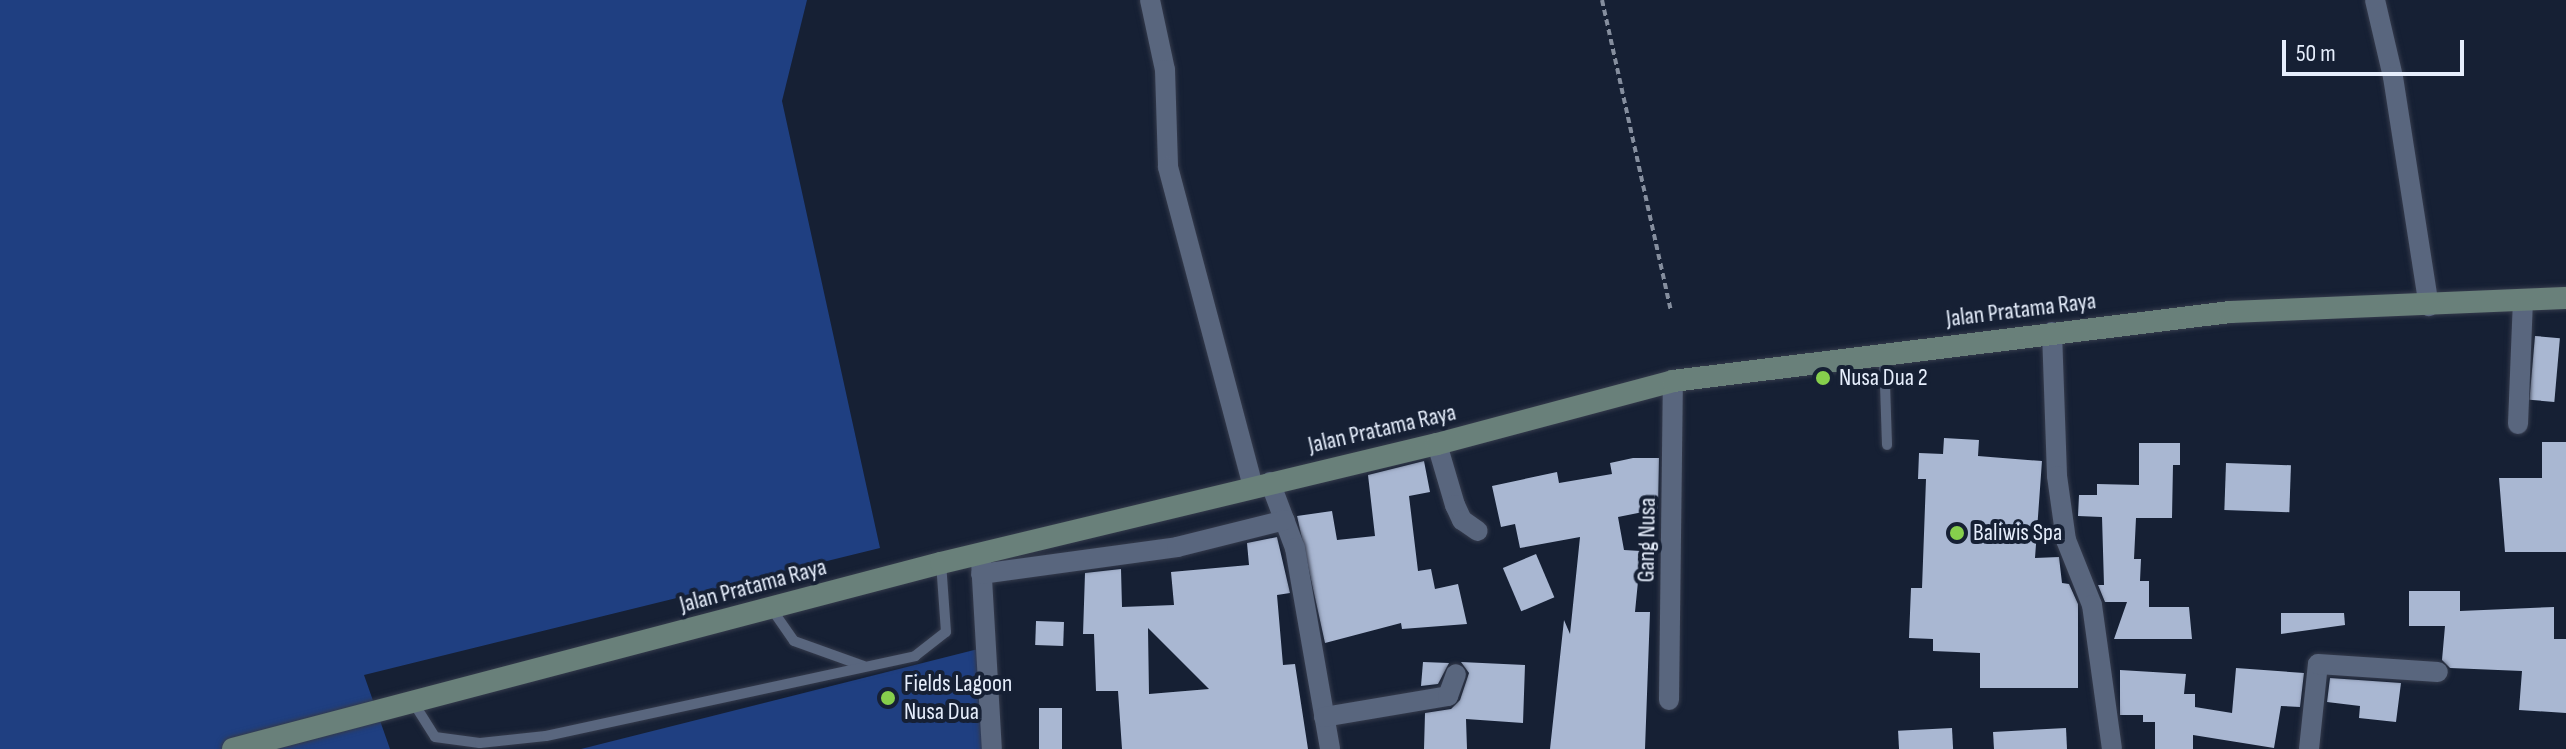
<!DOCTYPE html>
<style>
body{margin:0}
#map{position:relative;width:2566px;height:749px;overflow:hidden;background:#162034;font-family:"Sofia Sans Condensed",sans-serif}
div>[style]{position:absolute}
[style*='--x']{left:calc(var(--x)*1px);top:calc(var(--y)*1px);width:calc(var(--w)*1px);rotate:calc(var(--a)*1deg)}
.green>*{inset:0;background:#1f3f81}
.building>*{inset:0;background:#a9b7d2;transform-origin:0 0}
.path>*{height:4px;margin-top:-2px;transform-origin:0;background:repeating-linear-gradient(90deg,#858e9e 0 6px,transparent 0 10px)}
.roads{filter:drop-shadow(0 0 2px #353b4c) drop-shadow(0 0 2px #353b4c)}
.service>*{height:10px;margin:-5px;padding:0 5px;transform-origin:5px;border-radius:5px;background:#59667e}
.minor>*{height:20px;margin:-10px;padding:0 10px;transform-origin:10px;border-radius:10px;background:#59667e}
.secondary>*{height:22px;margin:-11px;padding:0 11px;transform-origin:11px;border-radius:11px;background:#69807a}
.dots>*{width:22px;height:22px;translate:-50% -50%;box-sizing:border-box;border:4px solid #162034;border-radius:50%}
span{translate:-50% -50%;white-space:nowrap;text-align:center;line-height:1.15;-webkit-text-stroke:8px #162034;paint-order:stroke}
.street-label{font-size:24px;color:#e6eefc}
.poi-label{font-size:24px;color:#e6eefc}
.left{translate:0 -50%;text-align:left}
.scale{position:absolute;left:2282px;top:40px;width:182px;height:36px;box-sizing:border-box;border:4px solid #e6eefc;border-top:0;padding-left:10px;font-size:24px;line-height:28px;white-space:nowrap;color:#e6eefc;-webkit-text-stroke:6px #162034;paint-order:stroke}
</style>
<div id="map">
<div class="green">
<div style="clip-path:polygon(0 0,807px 0,782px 101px,880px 548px,364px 675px,390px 749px,0 749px)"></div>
<div style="clip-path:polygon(990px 646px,992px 749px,581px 749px)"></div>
</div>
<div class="building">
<div style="left:2535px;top:336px;width:25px;height:64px;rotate:5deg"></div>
<div style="clip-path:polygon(1944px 438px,1979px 440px,1978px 456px,2042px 461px,2035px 558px,2059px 557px,2062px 583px,2069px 584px,2078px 604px,2078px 688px,1980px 688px,1980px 653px,1933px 651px,1933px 639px,1909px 638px,1911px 588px,1922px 588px,1926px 479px,1918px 479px,1919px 453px,1943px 454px)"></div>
<div style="clip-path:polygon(2542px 442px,2566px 442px,2566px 552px,2505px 552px,2499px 478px,2542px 478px)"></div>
<div style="clip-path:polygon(2139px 443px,2180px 443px,2180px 465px,2173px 465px,2172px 518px,2136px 518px,2134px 559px,2141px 559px,2140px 581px,2149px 581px,2149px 607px,2189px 607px,2192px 639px,2114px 639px,2127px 602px,2105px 602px,2098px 585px,2104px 585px,2102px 517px,2078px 516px,2079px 495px,2097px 495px,2097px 484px,2139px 485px)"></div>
<div style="clip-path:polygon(1633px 458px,1659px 458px,1658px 509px,1618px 517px,1624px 550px,1641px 551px,1635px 612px,1650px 612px,1645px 749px,1550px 749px,1564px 620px,1570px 634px,1580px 537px,1520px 548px,1515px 524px,1501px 527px,1492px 486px,1557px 472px,1559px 483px,1612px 474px,1610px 463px)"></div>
<div style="clip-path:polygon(1424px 461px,1430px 492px,1409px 496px,1418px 571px,1431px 569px,1435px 589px,1458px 584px,1467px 624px,1402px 629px,1401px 623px,1325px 643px,1297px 516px,1332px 511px,1337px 540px,1375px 536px,1368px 475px)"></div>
<div style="left:2226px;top:463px;width:65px;height:47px;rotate:2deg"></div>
<div style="clip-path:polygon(evenodd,1277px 537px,1290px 593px,1277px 595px,1283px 665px,1295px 664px,1308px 749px,1122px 749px,1118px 691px,1096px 691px,1094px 634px,1083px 634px,1085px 573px,1121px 569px,1122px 607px,1174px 605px,1171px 572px,1249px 565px,1247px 543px,1277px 537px,1148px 628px,1209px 689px,1149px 694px,1148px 628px)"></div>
<div style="left:1536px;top:554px;width:47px;height:36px;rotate:67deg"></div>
<div style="clip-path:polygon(2409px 591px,2460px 591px,2460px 611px,2554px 607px,2554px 639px,2566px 639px,2566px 713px,2519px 710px,2522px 671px,2450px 668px,2442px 660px,2445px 626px,2409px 626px)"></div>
<div style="clip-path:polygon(2281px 613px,2344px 613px,2345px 625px,2281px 634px)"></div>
<div style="left:1064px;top:622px;width:24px;height:28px;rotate:92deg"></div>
<div style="clip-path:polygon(1423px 662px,1449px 663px,1438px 684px,1421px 686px)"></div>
<div style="clip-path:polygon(1461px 662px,1525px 665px,1523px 723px,1466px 719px,1467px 749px,1424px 749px,1425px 713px,1451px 709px,1460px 700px,1469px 673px)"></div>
<div style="clip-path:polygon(2236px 668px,2304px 673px,2300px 707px,2281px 706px,2274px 748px,2193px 735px,2193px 749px,2155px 749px,2155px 722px,2143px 722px,2143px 715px,2120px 715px,2120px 670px,2186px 674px,2184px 694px,2195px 694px,2195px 707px,2232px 713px)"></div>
<div style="clip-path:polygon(2330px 678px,2401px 683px,2396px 722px,2359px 718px,2360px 706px,2327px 702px)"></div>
<div style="left:1039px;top:708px;width:23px;height:41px"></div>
<div style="left:1952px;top:728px;width:21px;height:54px;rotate:87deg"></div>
<div style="clip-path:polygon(2066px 728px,2067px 749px,1994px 749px,1993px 732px)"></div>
</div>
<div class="path">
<div style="--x:1602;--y:0;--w:318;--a:77.5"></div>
</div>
<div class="roads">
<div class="service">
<div style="--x:1884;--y:354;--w:91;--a:88.1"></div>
<div style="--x:771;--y:608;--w:40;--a:55.1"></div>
<div style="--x:794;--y:641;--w:74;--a:19.7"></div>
<div style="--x:413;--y:702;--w:41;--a:57.8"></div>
<div style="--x:435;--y:737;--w:45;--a:7.6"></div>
<div style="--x:480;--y:743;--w:66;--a:-6.1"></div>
<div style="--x:546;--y:736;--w:378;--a:-12.2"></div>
<div style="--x:915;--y:656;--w:39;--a:-38"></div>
<div style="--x:946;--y:632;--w:69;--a:-94.1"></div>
</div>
<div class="minor">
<div style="--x:1150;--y:0;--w:72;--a:77.9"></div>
<div style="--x:1165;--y:70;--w:97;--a:88.2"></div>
<div style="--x:1168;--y:167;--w:330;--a:75.1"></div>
<div style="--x:2375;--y:0;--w:79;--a:76.8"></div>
<div style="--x:2393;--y:77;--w:232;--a:81.1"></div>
<div style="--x:2052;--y:332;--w:144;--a:88"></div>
<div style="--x:2057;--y:476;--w:65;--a:82"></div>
<div style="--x:2066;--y:540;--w:70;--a:68.2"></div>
<div style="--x:2092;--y:605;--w:145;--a:82.1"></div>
<div style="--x:2518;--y:424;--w:122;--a:-87.7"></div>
<div style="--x:1437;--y:444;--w:64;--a:73.6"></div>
<div style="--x:1455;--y:505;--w:17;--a:65"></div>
<div style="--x:1462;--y:520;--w:19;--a:35"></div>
<div style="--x:1270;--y:482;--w:71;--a:69.3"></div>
<div style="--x:1295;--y:548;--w:204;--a:80.1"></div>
<div style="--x:981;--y:561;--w:188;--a:86.7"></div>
<div style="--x:981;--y:574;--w:198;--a:-7.8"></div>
<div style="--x:1177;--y:547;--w:111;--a:-14"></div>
<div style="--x:1669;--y:700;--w:319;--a:-89.3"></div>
<div style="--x:1324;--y:717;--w:126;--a:-9.6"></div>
<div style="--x:1448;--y:696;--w:23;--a:-70"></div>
<div style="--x:2309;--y:749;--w:85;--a:-84"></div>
<div style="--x:2318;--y:664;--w:120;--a:3.8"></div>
</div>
<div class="secondary">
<div style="--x:233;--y:749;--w:732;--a:-14.72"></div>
<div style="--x:941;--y:563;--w:510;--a:-13.49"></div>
<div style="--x:1437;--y:444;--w:244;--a:-14.9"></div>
<div style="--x:1673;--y:381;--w:561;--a:-7.06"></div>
<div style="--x:2230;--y:312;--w:336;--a:-2.4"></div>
</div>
</div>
<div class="dots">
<div style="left:1823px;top:378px;background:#86cf4c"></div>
<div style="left:1957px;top:533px;background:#86cf4c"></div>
<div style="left:888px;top:698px;background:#86cf4c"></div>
</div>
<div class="street-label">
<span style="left:2021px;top:310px;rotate:-7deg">Jalan Pratama Raya</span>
<span style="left:1382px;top:429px;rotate:-13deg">Jalan Pratama Raya</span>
<span style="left:1647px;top:540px;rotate:-89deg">Gang Nusa</span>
<span style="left:753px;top:586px;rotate:-15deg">Jalan Pratama Raya</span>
</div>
<div class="poi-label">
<span class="left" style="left:1839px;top:378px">Nusa Dua 2</span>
<span class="left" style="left:1973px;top:533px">Baliwis Spa</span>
<span class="left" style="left:904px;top:698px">Fields Lagoon<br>Nusa Dua</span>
</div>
<div class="scale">50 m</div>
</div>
